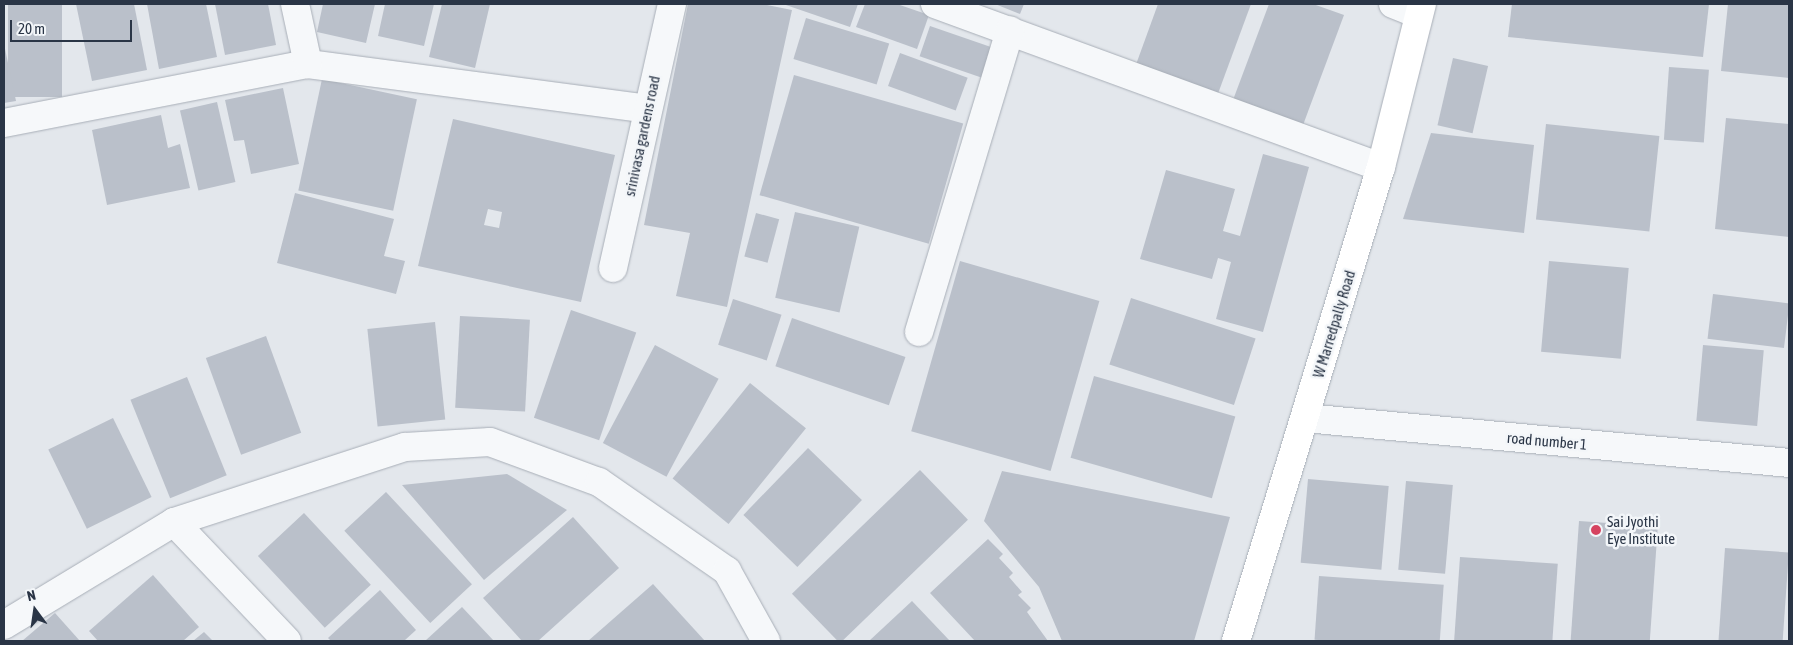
<!DOCTYPE html>
<style>
body{margin:0}
#map{position:relative;width:1793px;height:645px;overflow:hidden;background:#e3e7ec;font-family:"Asap Condensed",sans-serif}
div>[style]{position:absolute}
[style*='--x']{left:calc(var(--x)*1px);top:calc(var(--y)*1px);width:calc(var(--w)*1px);rotate:calc(var(--a)*1deg)}
.building>*{inset:0;background:#bac0ca;transform-origin:0 0}
.roads{filter:drop-shadow(0 0 1px #a8aeb7) drop-shadow(0 0 1px #a8aeb7)}
.minor>*{height:28px;margin:-14px;padding:0 14px;transform-origin:14px;border-radius:14px;background:#f6f8fa}
.secondary>*{height:28px;margin:-14px;padding:0 14px;transform-origin:14px;border-radius:14px;background:#fff}
.dots>*{width:14px;height:14px;translate:-50% -50%;box-sizing:border-box;border:2px solid #f3f6f9;border-radius:50%}
span{translate:-50% -50%;white-space:nowrap;text-align:center;line-height:1.15;-webkit-text-stroke:5px #f3f6f9;paint-order:stroke}
.street-label{font-size:15px;color:#2a3546}
.poi-label{font-size:15px;color:#2a3546}
.left{translate:0 -50%;text-align:left}
.frame{position:absolute;inset:0;border:5px solid #2a3546;pointer-events:none}
.north{position:absolute;left:10px;top:585px;width:50px;height:50px;-webkit-text-stroke:4px #f3f6f9;paint-order:stroke;rotate:346deg;font-size:14px;font-weight:700;line-height:20px;text-align:center;color:#2a3546}
.north::after{content:'';display:block;margin:auto;width:18px;height:22px;background:#2a3546;clip-path:polygon(50% 0,100% 100%,50% 72%,0 100%)}
.scale{position:absolute;left:10px;top:20px;width:122px;height:22px;box-sizing:border-box;border:2px solid #2a3546;border-top:0;padding-left:6px;font-size:15px;line-height:18px;white-space:nowrap;color:#2a3546;-webkit-text-stroke:4px #f3f6f9;paint-order:stroke}
</style>
<div id="map">
<div class="building">
<div style="left:8px;top:4px;width:54px;height:93px"></div>
<div style="clip-path:polygon(76px 4px,134px 4px,147px 70px,92px 81px)"></div>
<div style="clip-path:polygon(147px 4px,206px 4px,217px 57px,159px 69px)"></div>
<div style="clip-path:polygon(215px 4px,268px 4px,276px 45px,225px 55px)"></div>
<div style="clip-path:polygon(323px 4px,375px 4px,366px 43px,317px 32px)"></div>
<div style="clip-path:polygon(385px 4px,434px 4px,424px 46px,378px 36px)"></div>
<div style="clip-path:polygon(442px 4px,490px 4px,475px 68px,429px 57px)"></div>
<div style="clip-path:polygon(688px 4px,762px 4px,792px 10px,727px 307px,676px 296px,690px 233px,644px 225px)"></div>
<div style="clip-path:polygon(783px 4px,858px 4px,850px 27px)"></div>
<div style="clip-path:polygon(865px 4px,897px 4px,929px 15px,917px 49px,856px 27px)"></div>
<div style="clip-path:polygon(995px 4px,1024px 4px,1020px 14px)"></div>
<div style="clip-path:polygon(1158px 4px,1251px 4px,1216px 99px,1134px 70px)"></div>
<div style="clip-path:polygon(1269px 4px,1313px 4px,1344px 15px,1303px 125px,1233px 100px)"></div>
<div style="clip-path:polygon(1512px 4px,1709px 4px,1703px 57px,1508px 37px)"></div>
<div style="clip-path:polygon(1728px 4px,1789px 4px,1789px 78px,1721px 71px)"></div>
<div style="left:806px;top:18px;width:87px;height:43px;rotate:17deg"></div>
<div style="left:930px;top:26px;width:69px;height:32px;rotate:19deg"></div>
<div style="clip-path:polygon(4px 44px,16px 101px,4px 103px)"></div>
<div style="left:900px;top:53px;width:72px;height:35px;rotate:20deg"></div>
<div style="left:1453px;top:58px;width:36px;height:69px;rotate:13deg"></div>
<div style="left:1669px;top:67px;width:40px;height:73px;rotate:4deg"></div>
<div style="left:794px;top:75px;width:176px;height:125px;rotate:16deg"></div>
<div style="left:322px;top:79px;width:97px;height:114px;rotate:12deg"></div>
<div style="clip-path:polygon(283px 88px,299px 164px,251px 174px,244px 140px,234px 141px,225px 100px)"></div>
<div style="left:217px;top:102px;width:82px;height:38px;rotate:77deg"></div>
<div style="clip-path:polygon(161px 115px,168px 148px,180px 144px,190px 188px,107px 205px,92px 130px)"></div>
<div style="clip-path:polygon(1726px 118px,1789px 124px,1789px 237px,1715px 229px)"></div>
<div style="clip-path:polygon(evenodd,453px 119px,615px 155px,581px 302px,418px 266px,453px 119px,488px 209px,502px 212px,499px 228px,484px 225px,488px 209px)"></div>
<div style="left:1546px;top:124px;width:114px;height:96px;rotate:6deg"></div>
<div style="clip-path:polygon(1431px 133px,1534px 145px,1524px 233px,1403px 219px)"></div>
<div style="clip-path:polygon(1263px 154px,1309px 167px,1263px 332px,1216px 319px,1231px 262px,1218px 258px,1212px 279px,1140px 259px,1166px 170px,1235px 189px,1223px 231px,1240px 236px)"></div>
<div style="clip-path:polygon(295px 193px,394px 219px,384px 256px,405px 261px,396px 294px,277px 263px)"></div>
<div style="left:795px;top:212px;width:66px;height:88px;rotate:13deg"></div>
<div style="left:756px;top:213px;width:24px;height:45px;rotate:15deg"></div>
<div style="left:960px;top:261px;width:145px;height:177px;rotate:16deg"></div>
<div style="left:1549px;top:261px;width:80px;height:91px;rotate:5deg"></div>
<div style="left:1713px;top:294px;width:77px;height:45px;rotate:7deg"></div>
<div style="left:1131px;top:298px;width:131px;height:70px;rotate:18deg"></div>
<div style="left:733px;top:299px;width:51px;height:48px;rotate:18deg"></div>
<div style="left:571px;top:310px;width:69px;height:114px;rotate:19deg"></div>
<div style="left:460px;top:316px;width:70px;height:92px;rotate:3deg"></div>
<div style="left:792px;top:318px;width:120px;height:51px;rotate:19deg"></div>
<div style="left:435px;top:322px;width:98px;height:68px;rotate:84deg"></div>
<div style="left:266px;top:336px;width:103px;height:64px;rotate:70deg"></div>
<div style="left:655px;top:345px;width:72px;height:111px;rotate:28deg"></div>
<div style="left:1703px;top:345px;width:61px;height:76px;rotate:5deg"></div>
<div style="left:1094px;top:376px;width:147px;height:85px;rotate:16deg"></div>
<div style="left:187px;top:377px;width:106px;height:61px;rotate:68deg"></div>
<div style="left:750px;top:383px;width:72px;height:123px;rotate:39deg"></div>
<div style="left:113px;top:418px;width:88px;height:72px;rotate:64deg"></div>
<div style="left:808px;top:448px;width:75px;height:93px;rotate:44deg"></div>
<div style="left:920px;top:470px;width:69px;height:178px;rotate:46deg"></div>
<div style="clip-path:polygon(1002px 471px,1230px 517px,1194px 641px,1062px 641px,1039px 587px,984px 521px)"></div>
<div style="clip-path:polygon(507px 474px,567px 510px,484px 580px,402px 485px)"></div>
<div style="left:1308px;top:479px;width:81px;height:84px;rotate:5deg"></div>
<div style="left:1406px;top:481px;width:47px;height:89px;rotate:5deg"></div>
<div style="left:386px;top:492px;width:126px;height:57px;rotate:47deg"></div>
<div style="left:304px;top:513px;width:98px;height:63px;rotate:47deg"></div>
<div style="clip-path:polygon(573px 517px,619px 568px,538px 641px,522px 641px,483px 598px)"></div>
<div style="left:1579px;top:521px;width:79px;height:120px;rotate:4deg"></div>
<div style="clip-path:polygon(988px 539px,1003px 554px,999px 558px,1013px 573px,1009px 577px,1022px 592px,1018px 595px,1031px 608px,1027px 612px,1048px 641px,975px 641px,930px 593px)"></div>
<div style="left:1725px;top:548px;width:64px;height:93px;rotate:4deg"></div>
<div style="left:1460px;top:557px;width:98px;height:84px;rotate:4deg"></div>
<div style="clip-path:polygon(153px 575px,199px 627px,183px 641px,98px 641px,89px 631px)"></div>
<div style="left:1319px;top:576px;width:125px;height:64px;rotate:4deg"></div>
<div style="clip-path:polygon(653px 584px,705px 641px,588px 641px)"></div>
<div style="clip-path:polygon(380px 590px,416px 630px,404px 641px,331px 641px,328px 638px)"></div>
<div style="clip-path:polygon(912px 601px,950px 641px,869px 641px)"></div>
<div style="clip-path:polygon(462px 607px,494px 641px,425px 641px)"></div>
<div style="clip-path:polygon(55px 613px,80px 641px,22px 641px)"></div>
<div style="clip-path:polygon(204px 632px,213px 641px,193px 641px)"></div>
</div>
<div class="roads">
<div class="minor">
<div style="--x:935;--y:4;--w:475;--a:20.1"></div>
<div style="--x:1393;--y:4;--w:27;--a:22"></div>
<div style="--x:308;--y:64;--w:343;--a:7.5"></div>
<div style="--x:4;--y:123;--w:310;--a:-11"></div>
<div style="--x:308;--y:64;--w:61;--a:-102.2"></div>
<div style="--x:613;--y:268;--w:271;--a:-77.4"></div>
<div style="--x:919;--y:332;--w:315;--a:-73.2"></div>
<div style="--x:1305;--y:418;--w:486;--a:5.3"></div>
<div style="--x:174;--y:522;--w:164;--a:46.5"></div>
<div style="--x:4;--y:625;--w:199;--a:-31.2"></div>
<div style="--x:174;--y:522;--w:243;--a:-18"></div>
<div style="--x:405;--y:447;--w:85;--a:-3.4"></div>
<div style="--x:490;--y:442;--w:116;--a:20.2"></div>
<div style="--x:599;--y:482;--w:156;--a:34.8"></div>
<div style="--x:727;--y:571;--w:80;--a:60.9"></div>
</div>
<div class="secondary">
<div style="--x:1236;--y:641;--w:496;--a:-73"></div>
<div style="--x:1381;--y:167;--w:168;--a:-75.9"></div>
</div>
</div>
<div class="dots">
<div style="left:1596px;top:530px;background:#d64360"></div>
</div>
<div class="street-label">
<span style="left:642px;top:136px;rotate:-78deg">srinivasa gardens road</span>
<span style="left:1334px;top:324px;rotate:-73deg">W Marredpally Road</span>
<span style="left:1547px;top:441px;rotate:5deg">road number 1</span>
</div>
<div class="poi-label">
<span class="left" style="left:1607px;top:530px">Sai Jyothi<br>Eye Institute</span>
</div>
<div class="frame"></div>
<div class="north">N</div>
<div class="scale">20 m</div>
</div>
